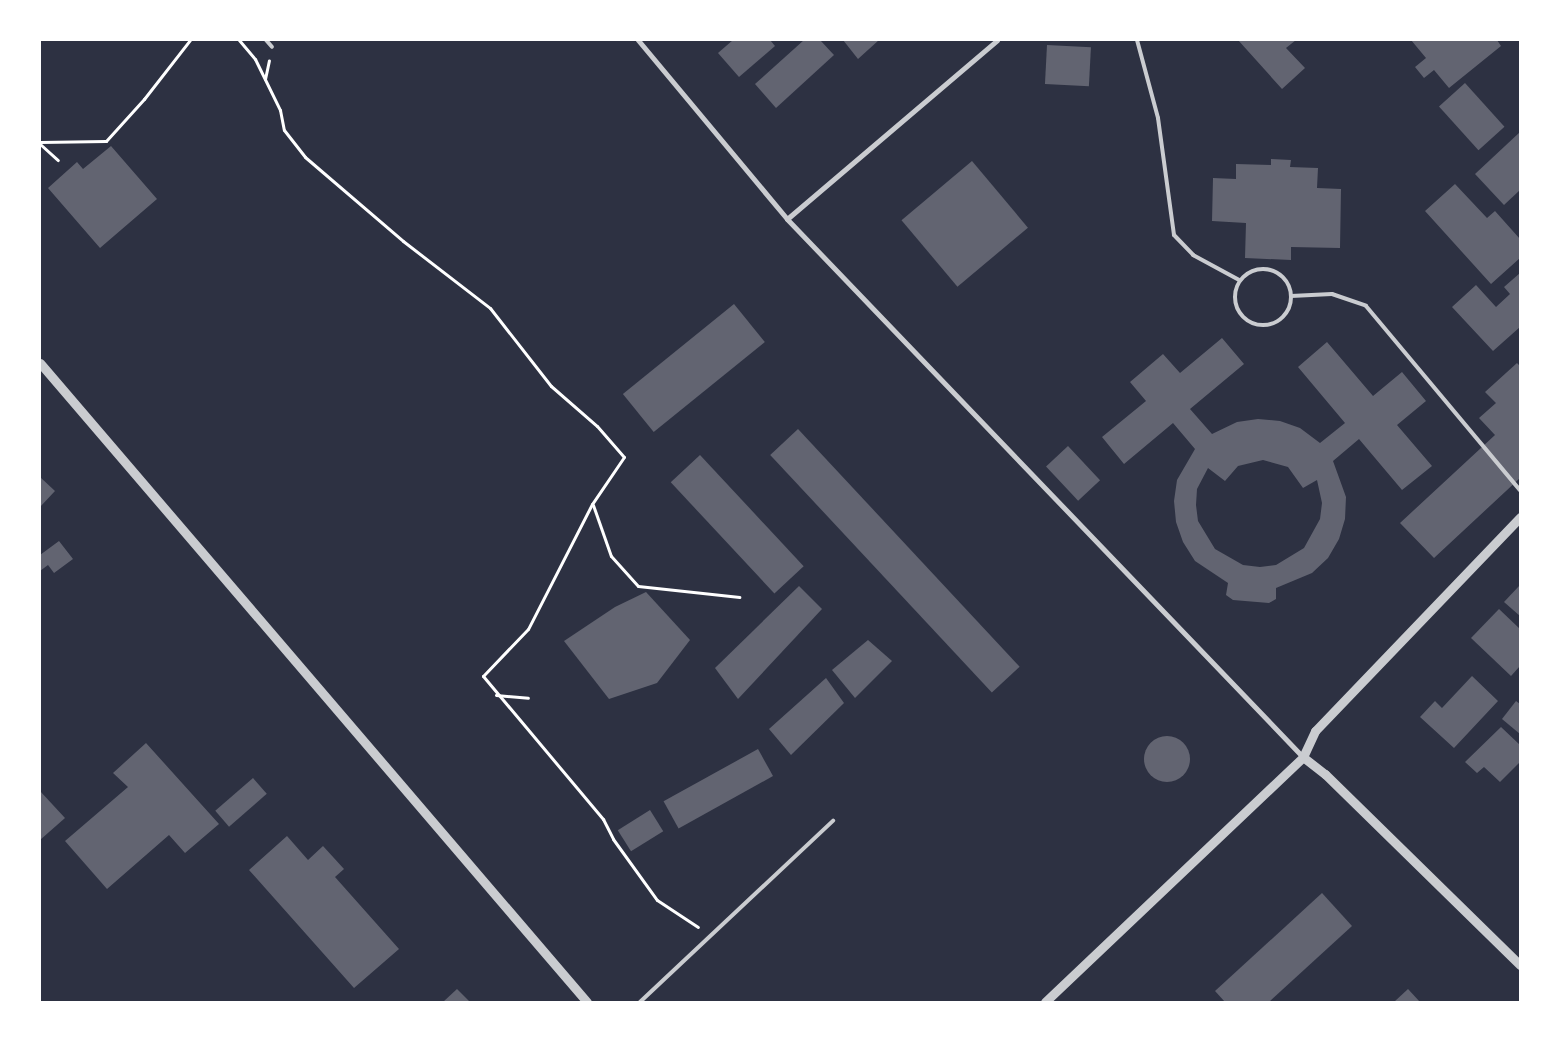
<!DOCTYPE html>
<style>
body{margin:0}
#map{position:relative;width:1560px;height:1042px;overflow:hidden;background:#2d3142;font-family:Barlow,sans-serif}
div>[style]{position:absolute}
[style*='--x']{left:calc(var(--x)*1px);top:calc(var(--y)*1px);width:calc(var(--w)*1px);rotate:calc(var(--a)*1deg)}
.building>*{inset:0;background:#626471;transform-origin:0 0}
.round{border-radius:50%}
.path>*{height:3px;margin:-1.5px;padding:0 1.5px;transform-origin:1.5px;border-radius:1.5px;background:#fff}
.service>*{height:4px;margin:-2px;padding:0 2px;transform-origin:2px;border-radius:2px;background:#caccd0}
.service>.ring{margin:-2px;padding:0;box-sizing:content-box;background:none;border:4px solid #caccd0;border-radius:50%}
.minor>*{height:5px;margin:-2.5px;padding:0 2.5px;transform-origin:2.5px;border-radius:2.5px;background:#caccd0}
.tertiary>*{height:9px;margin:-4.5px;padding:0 4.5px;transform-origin:4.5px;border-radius:4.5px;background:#caccd0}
span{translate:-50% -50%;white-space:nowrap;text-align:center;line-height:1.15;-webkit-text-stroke:4.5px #fff;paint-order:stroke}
.frame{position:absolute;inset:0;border:41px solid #fff;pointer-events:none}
</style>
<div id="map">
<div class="building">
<div style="clip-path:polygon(733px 40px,770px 40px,775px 46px,739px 77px,718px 53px)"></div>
<div style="clip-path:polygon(804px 40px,820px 40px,834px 55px,776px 108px,755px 84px)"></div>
<div style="clip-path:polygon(843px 40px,879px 40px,858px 59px)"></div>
<div style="clip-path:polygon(1238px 40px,1296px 40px,1286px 48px,1305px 68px,1282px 89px)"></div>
<div style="clip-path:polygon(1411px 40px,1497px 40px,1501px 46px,1449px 88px,1434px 70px,1424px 78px,1415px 67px,1426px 58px)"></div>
<div style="left:1047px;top:45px;width:44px;height:39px;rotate:3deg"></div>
<div style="left:1465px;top:83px;width:59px;height:35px;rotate:48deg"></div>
<div style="clip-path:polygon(1520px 132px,1520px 190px,1504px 205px,1475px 174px)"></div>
<div style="clip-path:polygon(111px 146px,157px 199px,100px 248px,48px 188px,77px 162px,83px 169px)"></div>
<div style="clip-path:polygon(1271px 159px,1291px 160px,1290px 167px,1318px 168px,1317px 188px,1341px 189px,1340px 248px,1291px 247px,1291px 260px,1245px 258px,1246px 223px,1212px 221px,1213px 178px,1236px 179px,1236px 164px,1271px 165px)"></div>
<div style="left:972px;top:161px;width:87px;height:92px;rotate:50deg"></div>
<div style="clip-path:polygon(1455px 184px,1487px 218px,1495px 211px,1520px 239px,1520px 258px,1491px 284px,1425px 211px)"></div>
<div style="clip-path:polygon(1520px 273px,1520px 327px,1493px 351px,1452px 307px,1476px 285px,1496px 307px,1510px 294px,1504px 287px)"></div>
<div style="left:734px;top:304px;width:49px;height:143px;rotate:51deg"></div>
<div style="clip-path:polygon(evenodd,1222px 338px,1244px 364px,1190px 409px,1212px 434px,1237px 422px,1258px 419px,1280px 421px,1300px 428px,1320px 443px,1345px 423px,1298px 367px,1327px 342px,1373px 396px,1402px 372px,1426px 401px,1397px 425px,1432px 466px,1402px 490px,1359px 439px,1333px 461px,1346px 497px,1345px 519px,1339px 539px,1328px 558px,1312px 573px,1276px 588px,1276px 599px,1269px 603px,1233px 600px,1226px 595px,1228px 583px,1195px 561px,1183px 542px,1176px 522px,1174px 501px,1177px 480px,1195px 449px,1173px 423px,1124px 464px,1102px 437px,1146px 401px,1130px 382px,1163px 354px,1180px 373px,1222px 338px,1263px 460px,1288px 467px,1303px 488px,1317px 480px,1322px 503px,1320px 519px,1304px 548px,1276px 565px,1260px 567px,1243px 565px,1215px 549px,1198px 521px,1196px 505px,1197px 489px,1208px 468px,1225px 481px,1238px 466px,1263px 460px)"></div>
<div style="clip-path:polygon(1517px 363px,1520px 366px,1520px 478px,1434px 558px,1400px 523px,1495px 435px,1479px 418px,1496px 403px,1485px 392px)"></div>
<div style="left:798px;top:429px;width:325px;height:38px;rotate:47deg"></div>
<div style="left:1068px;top:446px;width:47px;height:30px;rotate:47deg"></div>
<div style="left:700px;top:455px;width:152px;height:40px;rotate:47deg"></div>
<div style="clip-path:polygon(40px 477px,55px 491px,40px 507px)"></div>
<div style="clip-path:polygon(59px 541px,73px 559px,54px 573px,48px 565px,40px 571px,40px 555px)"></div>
<div style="clip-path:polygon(1520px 585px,1520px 616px,1504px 602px)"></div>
<div style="clip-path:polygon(799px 586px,822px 609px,738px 699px,715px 668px)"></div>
<div style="clip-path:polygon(646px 592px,690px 640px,657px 683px,609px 699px,564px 641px,615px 607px)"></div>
<div style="clip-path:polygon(1499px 609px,1520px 629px,1520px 666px,1511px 676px,1471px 638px)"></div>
<div style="clip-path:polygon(868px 640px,892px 661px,855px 698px,832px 670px)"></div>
<div style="clip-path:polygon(1472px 676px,1498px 701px,1454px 748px,1420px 717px,1435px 701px,1442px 708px)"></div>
<div style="clip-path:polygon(826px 678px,844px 703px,791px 755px,769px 729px)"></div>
<div style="clip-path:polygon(1516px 701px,1520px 704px,1520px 734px,1502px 719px)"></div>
<div style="clip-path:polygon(1501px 727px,1520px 745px,1520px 762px,1500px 782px,1484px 767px,1477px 773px,1465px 762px)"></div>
<div class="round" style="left:1144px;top:736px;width:46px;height:46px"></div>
<div style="clip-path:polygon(146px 743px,219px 824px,185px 853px,169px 835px,107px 889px,65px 841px,128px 787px,113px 773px)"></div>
<div style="left:758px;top:749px;width:31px;height:108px;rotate:61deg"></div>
<div style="left:253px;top:778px;width:21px;height:50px;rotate:49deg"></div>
<div style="clip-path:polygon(40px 791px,65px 818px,40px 840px)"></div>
<div style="left:650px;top:810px;width:25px;height:38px;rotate:58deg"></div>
<div style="clip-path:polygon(287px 836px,308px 860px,323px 846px,344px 869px,335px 877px,399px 949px,354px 988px,249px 870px)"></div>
<div style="clip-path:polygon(1322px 893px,1352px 926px,1269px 1002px,1225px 1002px,1215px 991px)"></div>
<div style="clip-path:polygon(457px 989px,470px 1002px,443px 1002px)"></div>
<div style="clip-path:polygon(1408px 989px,1420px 1002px,1394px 1002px)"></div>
</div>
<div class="path">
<div style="--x:239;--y:40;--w:25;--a:50"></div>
<div style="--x:255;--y:59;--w:57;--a:63.9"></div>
<div style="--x:280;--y:110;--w:20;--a:79"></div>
<div style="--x:284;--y:130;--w:34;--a:52"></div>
<div style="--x:305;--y:157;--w:129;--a:40.6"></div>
<div style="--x:403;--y:241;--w:110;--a:37.6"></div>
<div style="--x:490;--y:308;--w:99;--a:52"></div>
<div style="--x:551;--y:386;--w:61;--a:41"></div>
<div style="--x:597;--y:426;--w:41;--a:48.9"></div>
<div style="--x:624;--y:457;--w:57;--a:124.2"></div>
<div style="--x:592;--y:504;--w:140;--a:117.1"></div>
<div style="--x:528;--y:629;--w:65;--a:133.8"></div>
<div style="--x:483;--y:676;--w:187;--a:50"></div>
<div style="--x:603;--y:819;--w:22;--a:63"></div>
<div style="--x:613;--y:839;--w:75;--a:54.2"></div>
<div style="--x:657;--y:900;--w:49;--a:33.4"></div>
<div style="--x:265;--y:79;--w:19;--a:-78"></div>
<div style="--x:40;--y:142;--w:66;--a:-0.9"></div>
<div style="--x:106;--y:141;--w:57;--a:-47.9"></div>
<div style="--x:144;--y:99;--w:75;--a:-52.1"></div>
<div style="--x:40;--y:144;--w:24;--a:42"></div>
<div style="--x:593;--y:505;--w:54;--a:70.6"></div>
<div style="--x:611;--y:556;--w:40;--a:48"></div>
<div style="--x:638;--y:586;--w:102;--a:6.2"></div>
<div style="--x:496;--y:695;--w:32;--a:5"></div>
</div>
<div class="service">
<div style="--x:266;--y:40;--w:9;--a:49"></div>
<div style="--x:1137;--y:40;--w:81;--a:74.9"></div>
<div style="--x:1158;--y:118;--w:118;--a:82.2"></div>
<div style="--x:1174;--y:235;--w:28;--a:46"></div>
<div style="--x:1193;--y:255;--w:52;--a:28.5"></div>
<div class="ring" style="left:1235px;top:269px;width:52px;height:52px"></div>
<div style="--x:1291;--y:296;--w:41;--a:-2.8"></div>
<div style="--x:1332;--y:294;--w:36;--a:19"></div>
<div style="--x:1366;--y:306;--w:240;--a:50.1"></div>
<div style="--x:640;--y:1002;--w:265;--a:-43.2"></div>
</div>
<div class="minor">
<div style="--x:638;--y:40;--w:233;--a:50.2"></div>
<div style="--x:787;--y:219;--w:745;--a:46.2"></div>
<div style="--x:787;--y:219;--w:276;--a:-40.4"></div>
</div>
<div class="tertiary">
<div style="--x:40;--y:363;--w:841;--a:49.44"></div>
<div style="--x:1303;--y:757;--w:28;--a:38"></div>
<div style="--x:1325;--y:774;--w:273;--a:44.4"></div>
<div style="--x:1045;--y:1002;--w:356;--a:-43.5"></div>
<div style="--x:1303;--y:757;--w:29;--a:-65"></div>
<div style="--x:1315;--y:731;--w:296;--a:-46.2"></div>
</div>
<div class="frame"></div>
</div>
